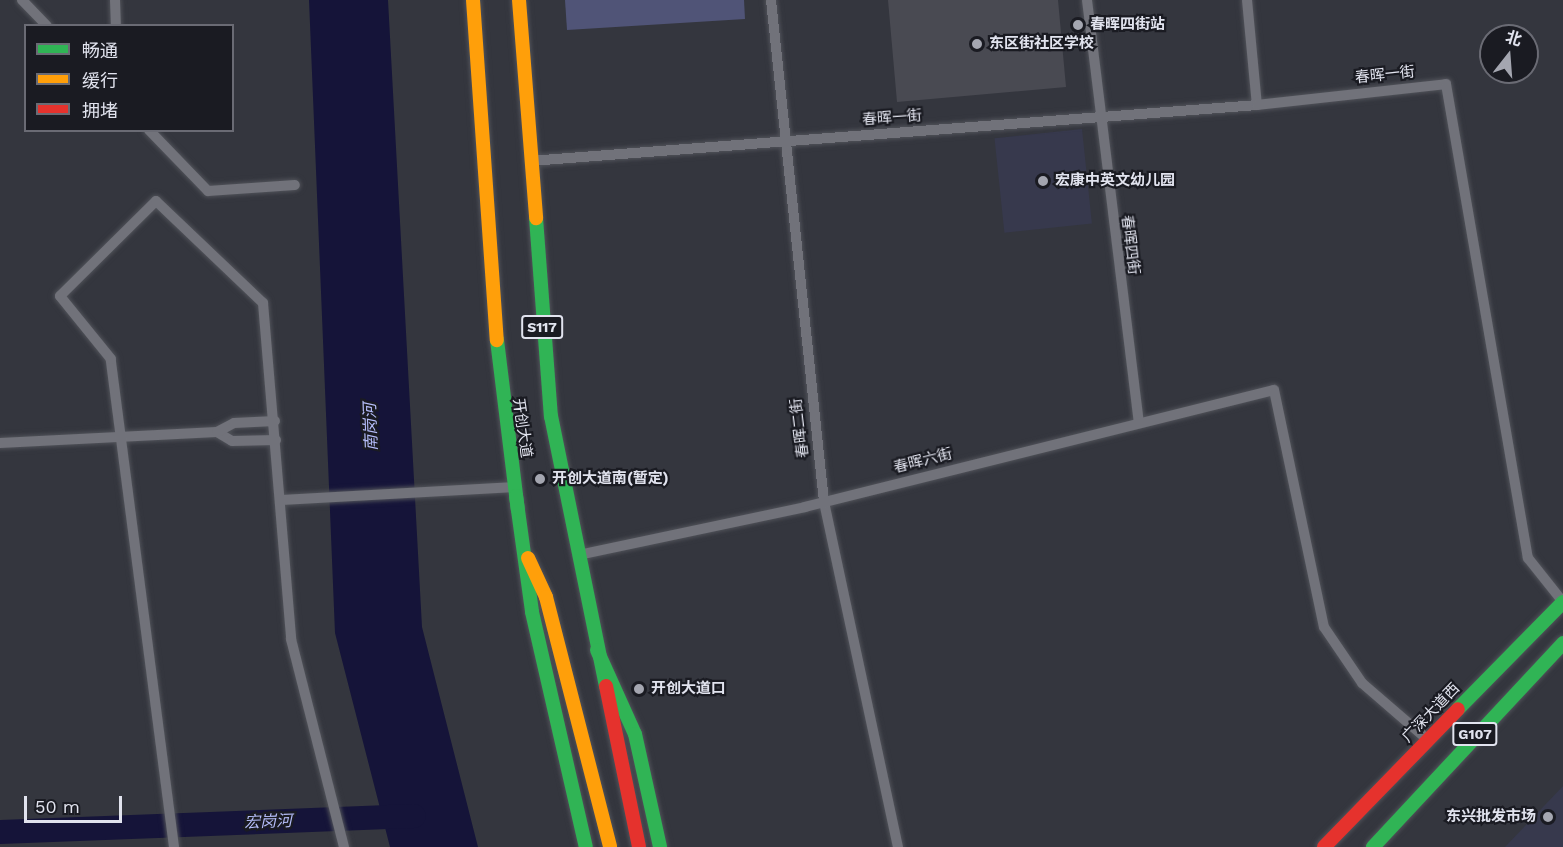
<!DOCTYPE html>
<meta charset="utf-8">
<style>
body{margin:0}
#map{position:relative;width:1563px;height:847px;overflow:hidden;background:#34363e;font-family:"Work Sans","Noto Sans SC",sans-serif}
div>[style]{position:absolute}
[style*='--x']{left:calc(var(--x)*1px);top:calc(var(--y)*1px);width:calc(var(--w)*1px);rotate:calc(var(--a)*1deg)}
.built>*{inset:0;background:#37394d;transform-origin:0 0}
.green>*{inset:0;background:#505477}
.water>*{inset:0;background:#151439}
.river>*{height:24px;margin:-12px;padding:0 12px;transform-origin:12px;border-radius:12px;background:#151439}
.building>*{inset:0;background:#494a52}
.roads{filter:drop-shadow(0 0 2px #505259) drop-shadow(0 0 2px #505259)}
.street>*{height:10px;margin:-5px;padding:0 5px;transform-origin:5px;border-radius:5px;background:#71727a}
.fast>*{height:14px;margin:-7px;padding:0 7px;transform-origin:7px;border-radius:7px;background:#30b455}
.slow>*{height:14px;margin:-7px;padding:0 7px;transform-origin:7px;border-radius:7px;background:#ff9f0a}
.jam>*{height:14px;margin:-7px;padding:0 7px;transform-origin:7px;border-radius:7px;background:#e5322d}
.dots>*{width:16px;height:16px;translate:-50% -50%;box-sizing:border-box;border:3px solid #1a1b22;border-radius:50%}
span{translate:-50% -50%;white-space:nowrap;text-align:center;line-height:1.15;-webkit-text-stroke:4.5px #1a1b22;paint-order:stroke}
.shield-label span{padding:2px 4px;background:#1a1b22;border:2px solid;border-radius:4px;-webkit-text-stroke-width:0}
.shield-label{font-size:14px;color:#e1e3ee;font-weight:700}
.poi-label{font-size:15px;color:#e1e3ee;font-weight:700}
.left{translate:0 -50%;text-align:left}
.right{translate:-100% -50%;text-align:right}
.street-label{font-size:15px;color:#e1e3ee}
.water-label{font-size:16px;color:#b5bdf9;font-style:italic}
.legend{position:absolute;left:24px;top:24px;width:210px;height:108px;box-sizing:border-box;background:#1a1b22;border:2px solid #6a6b74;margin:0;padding:8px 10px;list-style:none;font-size:18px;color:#e1e3ee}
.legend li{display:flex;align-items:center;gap:12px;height:30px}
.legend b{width:30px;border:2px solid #6a6b74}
.north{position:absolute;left:1479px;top:24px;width:60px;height:60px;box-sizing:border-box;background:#1a1b22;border:2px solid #6a6b74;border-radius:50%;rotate:17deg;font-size:16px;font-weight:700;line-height:24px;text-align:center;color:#e1e3ee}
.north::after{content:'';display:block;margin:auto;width:21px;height:27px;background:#a4a6b0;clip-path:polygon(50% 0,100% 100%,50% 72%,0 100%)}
.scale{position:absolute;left:24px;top:796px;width:98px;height:27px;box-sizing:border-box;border:3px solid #e1e3ee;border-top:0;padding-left:8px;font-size:18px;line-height:21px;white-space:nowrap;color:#e1e3ee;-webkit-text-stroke:4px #1a1b22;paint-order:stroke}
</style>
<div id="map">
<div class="built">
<div style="left:1082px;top:129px;width:95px;height:88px;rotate:84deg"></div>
<div style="clip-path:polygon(1563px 786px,1563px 847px,1505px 847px)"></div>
</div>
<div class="green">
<div style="clip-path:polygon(565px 0,744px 0,745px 19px,567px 30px)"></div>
</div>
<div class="water">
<div style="clip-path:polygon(309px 0,388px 0,422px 627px,478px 847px,390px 847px,335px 633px)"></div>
</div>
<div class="river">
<div style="--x:0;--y:832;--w:414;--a:-2.2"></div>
</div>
<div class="building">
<div style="clip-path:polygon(888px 0,1058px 0,1066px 87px,897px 102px)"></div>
</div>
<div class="roads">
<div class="street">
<div style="--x:22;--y:0;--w:36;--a:46"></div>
<div style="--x:115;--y:0;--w:26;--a:88"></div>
<div style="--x:771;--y:0;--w:505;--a:83.97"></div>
<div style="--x:824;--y:502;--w:353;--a:77.9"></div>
<div style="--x:1087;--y:0;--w:425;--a:83"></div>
<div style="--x:1247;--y:0;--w:105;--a:84.6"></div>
<div style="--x:149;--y:130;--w:85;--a:46"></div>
<div style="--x:208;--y:191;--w:87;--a:-3.9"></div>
<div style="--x:530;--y:161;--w:729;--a:-4.4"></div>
<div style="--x:1257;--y:105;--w:190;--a:-6.3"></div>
<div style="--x:1446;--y:84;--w:481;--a:80.2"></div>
<div style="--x:1528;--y:558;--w:56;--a:51.5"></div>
<div style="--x:217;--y:432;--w:17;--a:31"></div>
<div style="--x:232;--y:441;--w:44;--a:-1.3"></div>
<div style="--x:0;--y:443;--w:217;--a:-2.9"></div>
<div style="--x:217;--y:432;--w:19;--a:-28"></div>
<div style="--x:234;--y:423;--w:41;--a:-2.8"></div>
<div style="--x:282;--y:500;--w:233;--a:-3.2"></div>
<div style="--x:578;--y:555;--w:232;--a:-11.9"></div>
<div style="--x:805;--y:507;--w:483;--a:-14"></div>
<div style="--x:1274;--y:390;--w:242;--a:78.1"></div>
<div style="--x:1324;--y:627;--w:68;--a:55.8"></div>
<div style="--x:1362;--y:683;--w:87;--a:40.8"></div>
<div style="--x:174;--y:847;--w:492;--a:-97.4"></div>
<div style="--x:111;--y:359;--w:81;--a:-129"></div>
<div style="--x:60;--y:296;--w:135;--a:-44.7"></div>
<div style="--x:156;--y:201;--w:148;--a:43.6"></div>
<div style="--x:263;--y:303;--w:337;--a:85.2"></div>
<div style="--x:291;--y:639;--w:215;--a:75.7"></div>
</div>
<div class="fast">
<div style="--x:536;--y:218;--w:199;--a:85.7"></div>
<div style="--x:551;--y:416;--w:276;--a:78.5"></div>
<div style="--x:497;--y:340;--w:171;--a:83"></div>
<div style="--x:516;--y:496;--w:117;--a:82.1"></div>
<div style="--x:532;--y:612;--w:241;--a:77.1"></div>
<div style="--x:597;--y:650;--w:92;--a:65.7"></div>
<div style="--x:635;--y:734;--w:116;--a:77.5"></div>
<div style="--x:1458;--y:709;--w:150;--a:-45.5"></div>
<div style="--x:1373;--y:847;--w:279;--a:-47"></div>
</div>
<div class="slow">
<div style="--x:473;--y:0;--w:341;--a:86"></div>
<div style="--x:519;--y:0;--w:219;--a:85.5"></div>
<div style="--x:528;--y:558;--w:43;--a:65.2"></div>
<div style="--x:546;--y:597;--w:258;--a:75.6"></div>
</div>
<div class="jam">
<div style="--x:606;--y:686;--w:164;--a:78.4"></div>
<div style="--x:1324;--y:847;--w:192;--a:-45.8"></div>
</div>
</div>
<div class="dots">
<div style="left:1078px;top:25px;background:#a4a6b0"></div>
<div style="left:977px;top:44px;background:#a4a6b0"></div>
<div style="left:1043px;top:181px;background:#a4a6b0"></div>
<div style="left:540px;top:479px;background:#a4a6b0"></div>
<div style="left:639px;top:689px;background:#a4a6b0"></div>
<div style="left:1548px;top:817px;background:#a4a6b0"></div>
</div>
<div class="shield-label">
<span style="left:542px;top:327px">S117</span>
<span style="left:1475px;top:734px">G107</span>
</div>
<div class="poi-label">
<span class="left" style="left:1090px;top:25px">春晖四街站</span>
<span class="left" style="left:989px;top:44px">东区街社区学校</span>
<span class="left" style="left:1055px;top:181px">宏康中英文幼儿园</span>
<span class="left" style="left:552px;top:479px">开创大道南(暂定)</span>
<span class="left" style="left:651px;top:689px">开创大道口</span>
<span class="right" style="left:1536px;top:817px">东兴批发市场</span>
</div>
<div class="street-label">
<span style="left:1385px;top:75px;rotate:-6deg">春晖一街</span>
<span style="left:892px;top:118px;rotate:-4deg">春晖一街</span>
<span style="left:1130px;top:245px;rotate:83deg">春晖四街</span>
<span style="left:522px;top:428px;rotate:82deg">开创大道</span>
<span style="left:800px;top:428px;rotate:-97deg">春晖二街</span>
<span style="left:923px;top:461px;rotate:-14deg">春晖六街</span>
<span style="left:1431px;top:713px;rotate:-46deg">广深大道西</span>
</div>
<div class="water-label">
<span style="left:371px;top:427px;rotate:-92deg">南岗河</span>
<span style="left:268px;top:822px;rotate:-2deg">宏岗河</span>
</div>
<ul class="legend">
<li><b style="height:8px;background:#30b455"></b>畅通</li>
<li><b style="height:8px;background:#ff9f0a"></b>缓行</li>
<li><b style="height:8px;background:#e5322d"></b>拥堵</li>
</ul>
<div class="north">北</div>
<div class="scale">50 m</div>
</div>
